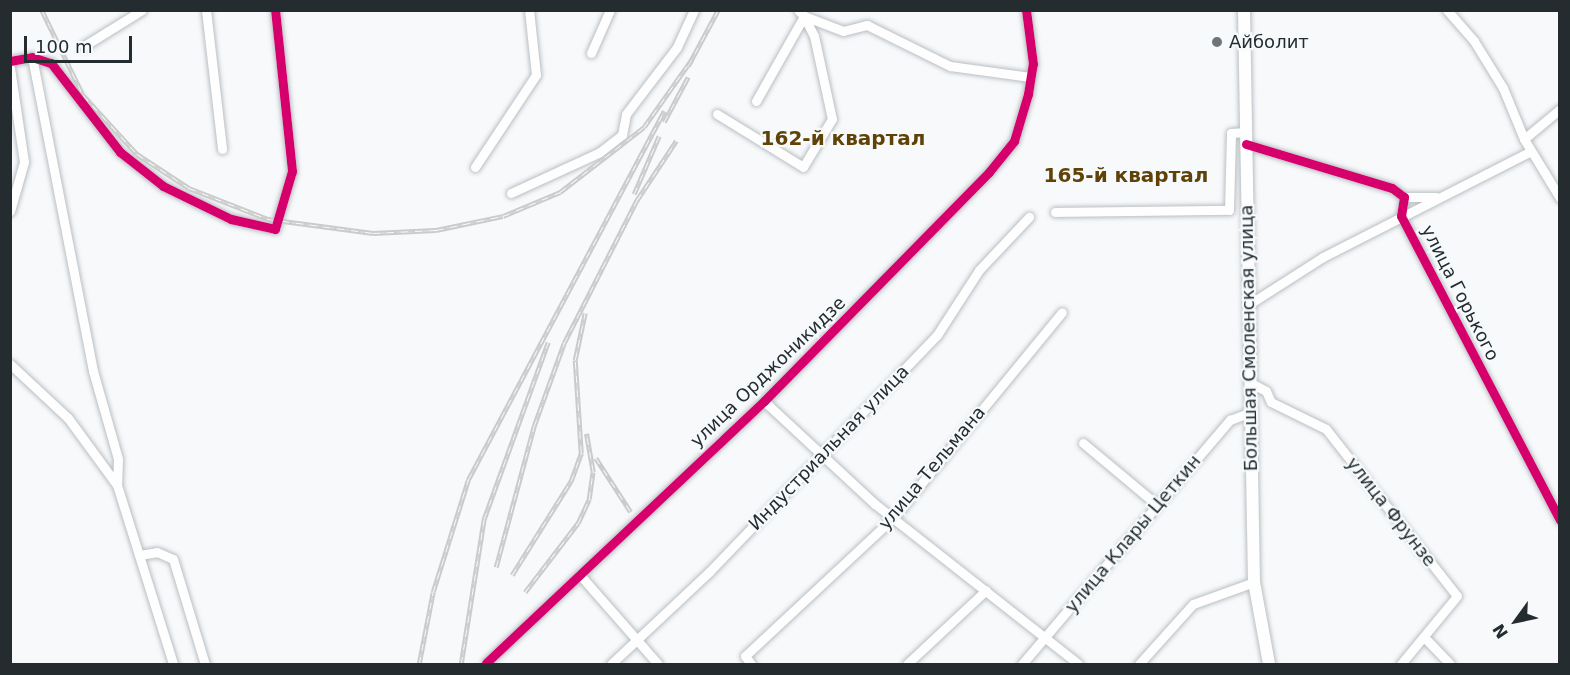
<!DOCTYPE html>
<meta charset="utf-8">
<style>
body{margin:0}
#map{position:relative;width:1570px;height:675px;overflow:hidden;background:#f7f9fb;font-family:"DejaVu Sans",sans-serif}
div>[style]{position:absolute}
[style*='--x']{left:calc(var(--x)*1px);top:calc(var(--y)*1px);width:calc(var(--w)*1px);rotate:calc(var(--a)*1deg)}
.roads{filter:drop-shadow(0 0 2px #babfc2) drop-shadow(0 0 2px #babfc2)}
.minor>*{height:9px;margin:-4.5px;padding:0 4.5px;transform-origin:4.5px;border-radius:4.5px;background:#fefefe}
.major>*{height:12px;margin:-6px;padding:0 6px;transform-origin:6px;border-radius:6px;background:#fefefe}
.rail>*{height:4.5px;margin-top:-2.25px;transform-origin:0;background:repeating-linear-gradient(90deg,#f6fafc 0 7px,#cacbcb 0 14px);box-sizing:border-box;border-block:2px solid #cacbcb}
.cycleway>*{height:9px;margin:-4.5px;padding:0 4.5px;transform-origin:4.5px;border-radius:4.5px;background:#d6006c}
.dots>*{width:16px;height:16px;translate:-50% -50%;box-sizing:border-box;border:3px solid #f6fafc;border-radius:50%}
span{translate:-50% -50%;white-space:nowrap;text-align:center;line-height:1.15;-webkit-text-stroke:4.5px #f6fafc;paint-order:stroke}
.poi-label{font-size:18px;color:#242c30}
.left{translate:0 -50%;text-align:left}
.street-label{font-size:18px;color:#242c30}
.neighbourhood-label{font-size:20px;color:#604207;font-weight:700}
.frame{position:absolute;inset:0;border:12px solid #242c30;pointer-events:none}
.north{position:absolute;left:1486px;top:591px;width:60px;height:60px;-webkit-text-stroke:4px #f6fafc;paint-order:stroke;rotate:237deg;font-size:16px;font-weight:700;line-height:24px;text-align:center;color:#242c30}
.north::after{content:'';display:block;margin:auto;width:21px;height:27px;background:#242c30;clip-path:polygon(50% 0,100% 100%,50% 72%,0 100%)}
.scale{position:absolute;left:24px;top:36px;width:108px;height:27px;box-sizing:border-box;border:3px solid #242c30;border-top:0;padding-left:8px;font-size:18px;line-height:21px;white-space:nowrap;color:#242c30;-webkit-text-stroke:4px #f6fafc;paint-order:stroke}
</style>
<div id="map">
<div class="roads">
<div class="minor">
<div style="--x:206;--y:10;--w:140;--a:83.4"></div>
<div style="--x:1447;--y:10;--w:41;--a:48.9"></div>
<div style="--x:1474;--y:41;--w:55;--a:58.3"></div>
<div style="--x:1503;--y:88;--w:55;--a:67.6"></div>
<div style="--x:1524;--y:139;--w:69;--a:58.6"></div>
<div style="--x:804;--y:16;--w:42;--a:21"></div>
<div style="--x:843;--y:31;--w:25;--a:-14"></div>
<div style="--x:867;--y:25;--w:93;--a:26.3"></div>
<div style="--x:950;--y:66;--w:81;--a:7.8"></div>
<div style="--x:84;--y:46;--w:68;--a:-31.8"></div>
<div style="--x:591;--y:53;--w:47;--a:-66.2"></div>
<div style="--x:32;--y:57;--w:320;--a:79"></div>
<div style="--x:93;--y:371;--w:91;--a:74.1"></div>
<div style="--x:118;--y:459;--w:26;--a:92"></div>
<div style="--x:10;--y:61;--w:22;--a:-10"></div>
<div style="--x:32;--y:57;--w:20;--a:18"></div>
<div style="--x:51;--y:63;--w:113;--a:52.2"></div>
<div style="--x:120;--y:152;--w:55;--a:38.3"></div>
<div style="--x:163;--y:186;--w:76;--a:25.9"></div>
<div style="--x:231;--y:219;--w:45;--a:12.8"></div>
<div style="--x:275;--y:229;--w:60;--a:-73.7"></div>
<div style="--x:292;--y:171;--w:162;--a:-96"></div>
<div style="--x:10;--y:68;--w:95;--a:81.5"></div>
<div style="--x:24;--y:162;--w:51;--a:105.9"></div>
<div style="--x:756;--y:101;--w:98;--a:-60.5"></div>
<div style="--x:804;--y:16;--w:8;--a:-135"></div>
<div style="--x:717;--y:114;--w:101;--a:31.6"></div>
<div style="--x:803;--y:167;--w:56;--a:-58.9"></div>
<div style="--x:832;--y:119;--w:85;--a:-102.2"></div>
<div style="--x:814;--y:36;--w:22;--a:-117"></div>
<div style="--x:1524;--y:139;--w:47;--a:-39.8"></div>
<div style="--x:1246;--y:144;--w:152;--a:16.8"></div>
<div style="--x:1392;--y:188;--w:15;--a:37"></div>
<div style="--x:1404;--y:197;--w:19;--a:99"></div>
<div style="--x:1401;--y:216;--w:343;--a:62.4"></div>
<div style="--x:475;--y:167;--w:110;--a:-56.5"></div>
<div style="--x:536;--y:75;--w:65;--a:-96.1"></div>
<div style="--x:511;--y:193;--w:98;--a:-24.7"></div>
<div style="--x:600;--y:152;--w:28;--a:-38"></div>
<div style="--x:622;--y:135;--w:21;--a:-79"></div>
<div style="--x:626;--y:114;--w:84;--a:-52.7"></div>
<div style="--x:677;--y:47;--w:41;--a:-65.3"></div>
<div style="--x:1404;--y:197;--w:32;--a:0"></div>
<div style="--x:1055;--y:212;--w:174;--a:-0.7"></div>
<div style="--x:1229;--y:210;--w:77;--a:-88.5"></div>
<div style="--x:1231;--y:133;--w:15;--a:-4"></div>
<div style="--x:1248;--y:305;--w:89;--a:-32.6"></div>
<div style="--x:1323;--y:257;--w:233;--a:-27"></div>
<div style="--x:10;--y:364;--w:79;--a:43"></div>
<div style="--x:68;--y:418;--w:83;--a:53.8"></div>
<div style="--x:117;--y:485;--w:188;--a:72.6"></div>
<div style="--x:1251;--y:383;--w:17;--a:28"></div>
<div style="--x:1266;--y:391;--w:12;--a:66"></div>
<div style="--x:1271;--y:402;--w:61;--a:26.1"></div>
<div style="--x:1326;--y:429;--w:212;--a:51.9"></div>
<div style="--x:1457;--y:596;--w:88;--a:129.5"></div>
<div style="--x:764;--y:401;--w:151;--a:42.9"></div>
<div style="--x:875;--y:504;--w:258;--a:38.2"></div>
<div style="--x:1083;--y:443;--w:95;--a:39.9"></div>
<div style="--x:139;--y:555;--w:18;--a:-9"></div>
<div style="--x:157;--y:552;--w:17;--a:24"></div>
<div style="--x:173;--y:559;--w:110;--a:73.1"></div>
<div style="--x:580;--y:575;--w:118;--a:48.8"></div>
<div style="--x:1424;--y:637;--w:37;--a:46"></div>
<div style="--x:486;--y:663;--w:382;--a:-43.3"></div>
<div style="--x:764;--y:401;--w:321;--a:-45.5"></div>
<div style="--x:989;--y:172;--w:40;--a:-51"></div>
<div style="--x:1014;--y:141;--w:49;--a:-73.4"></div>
<div style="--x:1028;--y:94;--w:30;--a:-81"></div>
<div style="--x:1033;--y:64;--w:54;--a:-97.4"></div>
<div style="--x:611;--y:664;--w:134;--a:-43.2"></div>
<div style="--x:709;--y:572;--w:329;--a:-46.1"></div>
<div style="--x:937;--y:335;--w:77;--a:-57.1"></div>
<div style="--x:979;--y:270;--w:73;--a:-46.7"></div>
<div style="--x:751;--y:664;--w:10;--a:-127"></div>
<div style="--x:745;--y:656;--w:202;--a:-43"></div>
<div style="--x:893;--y:518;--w:266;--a:-50.6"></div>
<div style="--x:907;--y:664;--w:108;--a:-43.1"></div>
<div style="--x:1022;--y:664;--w:321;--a:-49.6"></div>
<div style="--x:1230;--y:420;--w:22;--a:-21"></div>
<div style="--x:1139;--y:664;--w:81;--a:-48"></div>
<div style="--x:1193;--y:604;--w:65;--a:-19.8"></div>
</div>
<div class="major">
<div style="--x:1244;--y:10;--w:572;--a:89"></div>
<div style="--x:1254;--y:582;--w:83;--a:79.6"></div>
</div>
</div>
<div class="rail">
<div style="--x:42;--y:10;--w:94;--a:64.2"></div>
<div style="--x:83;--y:95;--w:80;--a:47.5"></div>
<div style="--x:137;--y:154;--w:62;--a:33.2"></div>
<div style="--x:189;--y:188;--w:85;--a:21.4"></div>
<div style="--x:268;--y:219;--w:106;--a:7.6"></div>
<div style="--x:373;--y:233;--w:63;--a:-2.7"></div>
<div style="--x:436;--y:230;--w:68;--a:-11.8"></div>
<div style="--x:503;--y:216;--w:62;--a:-22.8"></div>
<div style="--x:560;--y:192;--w:106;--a:-37.7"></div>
<div style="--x:644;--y:127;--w:83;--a:-54.8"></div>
<div style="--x:688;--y:66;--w:64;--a:-61.8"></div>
<div style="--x:664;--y:122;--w:51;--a:-61.9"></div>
<div style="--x:634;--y:194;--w:63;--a:-66.7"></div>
<div style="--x:596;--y:458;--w:64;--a:57.1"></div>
<div style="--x:496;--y:567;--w:146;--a:-74.9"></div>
<div style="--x:534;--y:426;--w:88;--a:-70.1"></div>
<div style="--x:564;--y:343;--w:161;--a:-63"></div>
<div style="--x:637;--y:200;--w:71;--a:-56.5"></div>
<div style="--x:512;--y:575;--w:111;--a:-57.9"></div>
<div style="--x:571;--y:481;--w:30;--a:-70"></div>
<div style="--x:581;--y:453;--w:93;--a:-93.7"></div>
<div style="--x:575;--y:360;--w:48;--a:-78"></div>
<div style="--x:525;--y:592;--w:87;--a:-52.5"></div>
<div style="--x:578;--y:523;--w:26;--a:-65"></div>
<div style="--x:589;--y:499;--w:27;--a:-82"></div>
<div style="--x:593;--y:472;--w:39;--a:-100"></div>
<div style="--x:419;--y:664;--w:73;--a:-79"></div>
<div style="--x:433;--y:592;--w:117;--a:-72.6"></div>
<div style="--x:468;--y:480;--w:418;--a:-62"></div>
<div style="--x:461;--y:664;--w:147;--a:-81"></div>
<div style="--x:484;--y:519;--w:188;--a:-70.1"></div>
</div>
<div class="cycleway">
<div style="--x:10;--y:61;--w:22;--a:-10"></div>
<div style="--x:32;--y:57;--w:20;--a:18"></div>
<div style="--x:51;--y:63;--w:113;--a:52.2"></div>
<div style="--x:120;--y:152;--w:55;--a:38.3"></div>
<div style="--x:163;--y:186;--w:76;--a:25.9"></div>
<div style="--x:231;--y:219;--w:45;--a:12.8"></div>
<div style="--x:275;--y:229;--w:60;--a:-73.7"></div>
<div style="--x:292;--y:171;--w:162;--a:-96"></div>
<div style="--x:1246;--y:144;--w:152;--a:16.8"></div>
<div style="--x:1392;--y:188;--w:15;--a:37"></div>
<div style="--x:1404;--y:197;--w:19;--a:99"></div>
<div style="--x:1401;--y:216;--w:343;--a:62.4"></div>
<div style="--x:486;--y:663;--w:382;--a:-43.3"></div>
<div style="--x:764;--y:401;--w:321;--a:-45.5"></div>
<div style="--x:989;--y:172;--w:40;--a:-51"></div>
<div style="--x:1014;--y:141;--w:49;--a:-73.4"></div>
<div style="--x:1028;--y:94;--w:30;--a:-81"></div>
<div style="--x:1033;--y:64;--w:54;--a:-97.4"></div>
</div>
<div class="dots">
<div style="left:1217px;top:42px;background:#6e7477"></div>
</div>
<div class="poi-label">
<span class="left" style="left:1229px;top:42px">Айболит</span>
</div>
<div class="street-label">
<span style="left:1460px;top:293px;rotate:63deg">улица Горького</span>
<span style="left:1249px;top:338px;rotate:-91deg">Большая Смоленская улица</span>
<span style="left:768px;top:372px;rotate:-44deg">улица Орджоникидзе</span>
<span style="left:829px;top:448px;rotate:-46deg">Индустриальная улица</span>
<span style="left:932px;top:468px;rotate:-50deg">улица Тельмана</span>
<span style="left:1391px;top:512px;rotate:52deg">улица Фрунзе</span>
<span style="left:1133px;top:534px;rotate:-50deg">улица Клары Цеткин</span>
</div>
<div class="neighbourhood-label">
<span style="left:843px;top:138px">162-й квартал</span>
<span style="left:1126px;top:175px">165-й квартал</span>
</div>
<div class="frame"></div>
<div class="north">N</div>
<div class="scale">100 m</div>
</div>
